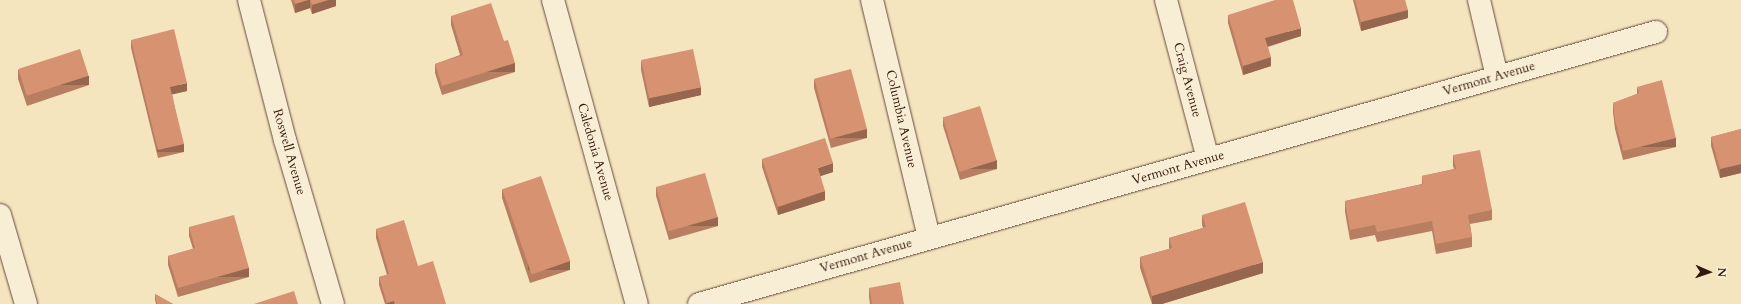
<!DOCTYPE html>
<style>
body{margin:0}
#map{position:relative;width:1741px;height:304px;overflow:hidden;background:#f5e5bf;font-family:Cardo,serif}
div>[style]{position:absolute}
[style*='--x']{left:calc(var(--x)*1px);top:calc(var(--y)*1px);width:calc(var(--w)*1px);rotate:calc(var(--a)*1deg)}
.roads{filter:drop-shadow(0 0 1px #644a3a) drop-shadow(0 0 1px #644a3a)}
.street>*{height:22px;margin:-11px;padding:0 11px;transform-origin:11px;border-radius:11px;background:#f8eed5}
.wall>*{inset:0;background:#b87e61}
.shaded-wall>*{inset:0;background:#96664f;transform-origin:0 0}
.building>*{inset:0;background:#d69271;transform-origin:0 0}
span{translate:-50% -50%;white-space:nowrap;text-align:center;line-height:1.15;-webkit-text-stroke:3px #f8eed5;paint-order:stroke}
.street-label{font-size:13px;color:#33170d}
.north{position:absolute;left:1689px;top:252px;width:40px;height:40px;-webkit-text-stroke:3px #f8eed5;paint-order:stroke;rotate:92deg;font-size:11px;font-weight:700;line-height:16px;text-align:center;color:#33170d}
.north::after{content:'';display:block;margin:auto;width:14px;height:18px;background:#33170d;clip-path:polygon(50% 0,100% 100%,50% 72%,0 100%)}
</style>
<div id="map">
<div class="roads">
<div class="street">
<div style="--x:249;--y:0;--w:145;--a:75.6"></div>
<div style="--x:285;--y:140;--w:171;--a:73.7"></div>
<div style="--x:553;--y:0;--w:315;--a:74.6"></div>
<div style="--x:872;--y:0;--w:245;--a:76.5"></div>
<div style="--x:1166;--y:0;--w:164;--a:75.2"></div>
<div style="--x:1479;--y:0;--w:79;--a:76.8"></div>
<div style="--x:0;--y:215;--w:93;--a:73.7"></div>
<div style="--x:699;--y:304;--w:995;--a:-15.87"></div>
</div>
</div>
<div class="wall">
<div style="clip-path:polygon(291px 0,336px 0,336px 6px,312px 14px,310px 8px,295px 13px)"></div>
<div style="clip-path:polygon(1353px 0,1405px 0,1408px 18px,1361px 31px)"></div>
<div style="clip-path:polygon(1228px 15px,1301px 36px,1268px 47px,1271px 66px,1243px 75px,1228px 23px)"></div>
<div style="clip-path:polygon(451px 16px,504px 41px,515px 72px,442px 95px,435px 73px,435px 64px,460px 55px,451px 25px)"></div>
<div style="clip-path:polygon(131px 40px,187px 91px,172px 94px,184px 152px,158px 158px,131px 48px)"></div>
<div style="clip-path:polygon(641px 61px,701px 95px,649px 107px,641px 70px)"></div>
<div style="clip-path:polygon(18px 70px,89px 85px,27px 106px,18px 79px)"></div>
<div style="clip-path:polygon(814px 79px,867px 138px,831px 148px,814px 88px)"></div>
<div style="clip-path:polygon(1637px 87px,1676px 147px,1623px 160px,1615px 129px,1613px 112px,1613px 103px,1637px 94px)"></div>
<div style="clip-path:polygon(943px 117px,997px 169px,960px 180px,943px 126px)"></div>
<div style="clip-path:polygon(1741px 129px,1741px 173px,1720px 178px,1711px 146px,1711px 137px)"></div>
<div style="clip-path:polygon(1453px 155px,1492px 210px,1492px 220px,1470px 224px,1472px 237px,1472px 247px,1436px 254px,1432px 231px,1377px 242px,1375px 235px,1350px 240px,1345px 212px,1345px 201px,1422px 184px,1422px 176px,1454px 169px,1453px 166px)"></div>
<div style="clip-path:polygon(762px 159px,833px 172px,820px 176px,825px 200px,778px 215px,762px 167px)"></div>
<div style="clip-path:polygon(656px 187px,718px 226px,669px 240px,656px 196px)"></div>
<div style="clip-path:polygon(502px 189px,570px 270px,530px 283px,502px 198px)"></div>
<div style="clip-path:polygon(1202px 215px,1263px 273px,1162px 304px,1152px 304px,1140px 268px,1140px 257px,1169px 249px,1169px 238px,1203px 228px,1202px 225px)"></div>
<div style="clip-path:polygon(189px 227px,249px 277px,178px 297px,168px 265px,168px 256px,193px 249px,189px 236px)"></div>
<div style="clip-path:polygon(376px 229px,418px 266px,446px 304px,385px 304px,379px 285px,379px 277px,387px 275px,376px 238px)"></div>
<div style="clip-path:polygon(869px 288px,904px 304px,870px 304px,869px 297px)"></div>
<div style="clip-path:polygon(155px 294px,173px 304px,156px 304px,155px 300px)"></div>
</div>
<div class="shaded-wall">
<div style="clip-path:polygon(308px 0,310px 0,310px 8px,295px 13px,295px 4px)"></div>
<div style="clip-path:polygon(328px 0,336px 0,336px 6px,312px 14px,312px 5px)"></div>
<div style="clip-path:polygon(1408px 10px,1408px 18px,1361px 31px,1361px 22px)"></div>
<div style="clip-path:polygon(1301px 28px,1301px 36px,1265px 47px,1265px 38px)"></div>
<div style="clip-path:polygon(1271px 57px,1271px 66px,1243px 75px,1243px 66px)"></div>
<div style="left:515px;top:63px;width:9px;height:77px;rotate:90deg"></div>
<div style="left:89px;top:76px;width:9px;height:65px;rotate:90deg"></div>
<div style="clip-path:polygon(187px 83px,187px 91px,170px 95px,170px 87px)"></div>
<div style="clip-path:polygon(701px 87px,701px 95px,649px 107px,649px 98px)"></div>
<div style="left:867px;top:129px;width:9px;height:37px;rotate:90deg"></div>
<div style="left:1676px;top:138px;width:9px;height:55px;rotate:90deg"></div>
<div style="left:184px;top:144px;width:8px;height:27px;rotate:90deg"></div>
<div style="left:997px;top:160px;width:9px;height:39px;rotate:90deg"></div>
<div style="clip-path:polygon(833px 163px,833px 172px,818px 177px,818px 168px)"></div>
<div style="clip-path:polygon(1741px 164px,1741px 173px,1720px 178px,1720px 169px)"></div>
<div style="clip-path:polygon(825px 191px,825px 200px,778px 215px,778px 207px)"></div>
<div style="left:718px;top:217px;width:9px;height:51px;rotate:90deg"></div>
<div style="left:570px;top:261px;width:9px;height:42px;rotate:90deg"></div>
<div style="clip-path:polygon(1263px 262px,1263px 273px,1162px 304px,1152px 304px,1152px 296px)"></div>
<div style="left:249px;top:268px;width:9px;height:74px;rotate:90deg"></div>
<div style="clip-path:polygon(394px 301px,394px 304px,387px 304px,387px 303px)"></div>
</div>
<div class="building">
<div style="clip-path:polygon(294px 0,308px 0,295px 4px)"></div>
<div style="clip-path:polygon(310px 0,328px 0,312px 5px)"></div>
<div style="clip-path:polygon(1275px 0,1293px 0,1301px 28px,1265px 38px,1271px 57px,1243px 66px,1228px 15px)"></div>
<div style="clip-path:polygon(1355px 0,1405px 0,1408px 10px,1361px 22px)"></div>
<div style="clip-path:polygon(491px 3px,504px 41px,508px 40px,515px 63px,442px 86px,435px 64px,463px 55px,451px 16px)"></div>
<div style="clip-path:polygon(174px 29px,187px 83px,170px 87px,184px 144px,158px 150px,131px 40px)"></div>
<div style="left:80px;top:49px;width:28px;height:65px;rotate:72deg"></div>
<div style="left:693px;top:49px;width:39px;height:53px;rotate:78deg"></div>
<div style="left:851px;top:69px;width:62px;height:38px;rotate:75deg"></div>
<div style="clip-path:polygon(1662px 80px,1676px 138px,1623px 151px,1615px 120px,1613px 103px,1639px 93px,1637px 87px)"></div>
<div style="left:980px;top:106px;width:57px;height:39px;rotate:73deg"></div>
<div style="clip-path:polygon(1741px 129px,1741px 164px,1720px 169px,1711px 137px)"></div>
<div style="clip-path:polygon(825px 138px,833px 163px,818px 168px,825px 191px,778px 207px,762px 159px)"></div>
<div style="clip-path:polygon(1480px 150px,1492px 210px,1468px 215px,1472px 237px,1436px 244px,1432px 221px,1377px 232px,1375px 225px,1350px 230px,1345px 201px,1423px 184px,1422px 176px,1456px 169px,1453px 155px)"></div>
<div style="left:705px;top:173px;width:46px;height:51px;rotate:74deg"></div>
<div style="left:541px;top:176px;width:90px;height:41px;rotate:71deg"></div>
<div style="clip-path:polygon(1245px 202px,1263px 262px,1152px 296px,1140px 257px,1172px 248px,1169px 238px,1206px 227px,1202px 215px)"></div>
<div style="clip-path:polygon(234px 215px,249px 268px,178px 288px,168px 256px,195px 248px,189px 227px)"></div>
<div style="clip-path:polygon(404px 220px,418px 266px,433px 261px,446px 304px,395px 304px,394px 301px,387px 303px,379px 277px,389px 274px,376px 229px)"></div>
<div style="clip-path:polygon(900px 282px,904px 304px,872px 304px,869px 288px)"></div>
<div style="clip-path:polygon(294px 291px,298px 304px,254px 304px)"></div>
<div style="clip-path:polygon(155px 294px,173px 304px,157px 304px)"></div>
</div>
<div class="street-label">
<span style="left:1489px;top:79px;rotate:-16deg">Vermont Avenue</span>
<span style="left:1187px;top:80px;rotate:75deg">Craig Avenue</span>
<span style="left:901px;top:119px;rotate:77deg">Columbia Avenue</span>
<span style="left:289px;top:152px;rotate:74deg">Roswell Avenue</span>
<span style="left:595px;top:152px;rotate:74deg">Caledonia Avenue</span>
<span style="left:1178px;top:168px;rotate:-16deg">Vermont Avenue</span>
<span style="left:866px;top:256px;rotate:-16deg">Vermont Avenue</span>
</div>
<div class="north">N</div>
</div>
